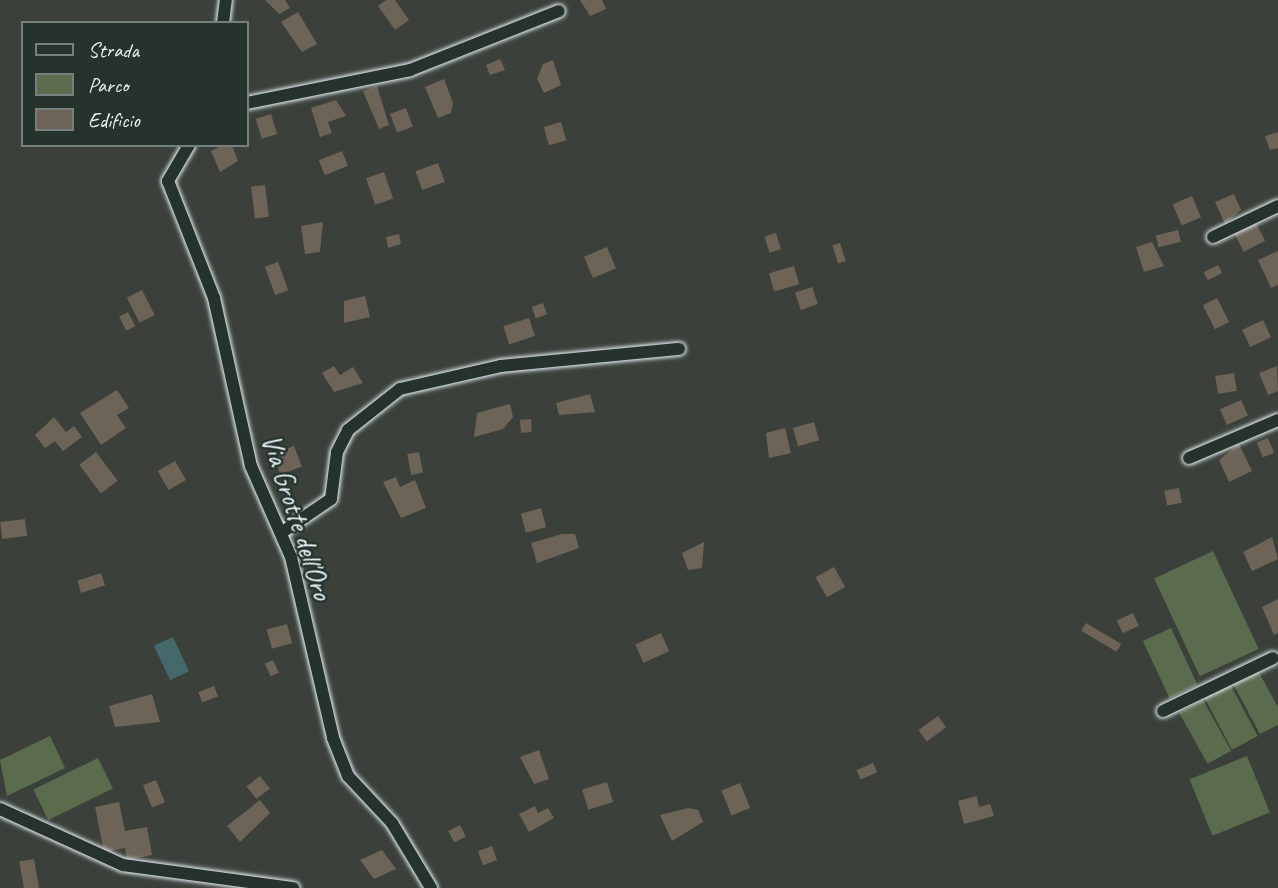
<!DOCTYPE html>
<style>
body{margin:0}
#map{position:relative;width:1278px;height:888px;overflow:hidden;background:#3b413a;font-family:Caveat,sans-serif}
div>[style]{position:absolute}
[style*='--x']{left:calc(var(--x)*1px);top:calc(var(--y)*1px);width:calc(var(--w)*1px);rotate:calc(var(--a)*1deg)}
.green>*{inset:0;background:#5a6b4e;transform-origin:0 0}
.water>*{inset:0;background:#45686b;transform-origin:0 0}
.building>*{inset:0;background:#6d6357;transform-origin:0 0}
.roads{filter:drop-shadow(0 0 2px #e8f1f8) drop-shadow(0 0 2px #e8f1f8)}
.minor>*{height:12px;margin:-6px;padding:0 6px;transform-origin:6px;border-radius:6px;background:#26332d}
span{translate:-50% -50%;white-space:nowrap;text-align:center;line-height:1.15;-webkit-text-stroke:5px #26332d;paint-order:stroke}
.street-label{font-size:28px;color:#e8f1f8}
.legend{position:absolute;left:21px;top:21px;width:228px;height:126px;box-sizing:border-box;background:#26332d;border:2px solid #747f7e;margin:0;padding:9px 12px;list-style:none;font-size:21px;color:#e8f1f8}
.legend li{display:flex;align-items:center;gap:14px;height:35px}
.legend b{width:35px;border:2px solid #747f7e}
</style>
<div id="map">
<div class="green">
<div style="left:1213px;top:551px;width:108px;height:65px;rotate:65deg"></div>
<div style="left:1171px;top:628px;width:63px;height:31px;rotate:65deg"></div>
<div style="clip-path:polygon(1257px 669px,1278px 707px,1278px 725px,1260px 734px,1232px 682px)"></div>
<div style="left:1230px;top:684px;width:59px;height:29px;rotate:62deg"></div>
<div style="left:1203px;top:700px;width:58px;height:27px;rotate:61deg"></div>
<div style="clip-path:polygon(50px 736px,65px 768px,7px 796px,0 760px)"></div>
<div style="left:1247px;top:756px;width:61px;height:62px;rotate:68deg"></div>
<div style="left:98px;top:758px;width:34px;height:72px;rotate:64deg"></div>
</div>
<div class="water">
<div style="left:173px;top:637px;width:38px;height:21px;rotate:65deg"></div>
</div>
<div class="building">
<div style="clip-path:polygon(265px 0,285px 0,290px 8px,279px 14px)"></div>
<div style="clip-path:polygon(386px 0,395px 0,409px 20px,395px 30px,378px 6px)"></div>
<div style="clip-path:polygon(580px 0,602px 0,606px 9px,590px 16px)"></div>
<div style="clip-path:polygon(298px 12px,317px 44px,302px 52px,281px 22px)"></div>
<div style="clip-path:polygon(500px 59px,505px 70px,490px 75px,486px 65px)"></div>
<div style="clip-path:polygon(553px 60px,561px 85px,544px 93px,537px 79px,543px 64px)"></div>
<div style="clip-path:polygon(444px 79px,453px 103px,451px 113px,438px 118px,425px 87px)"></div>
<div style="clip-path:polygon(377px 86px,389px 125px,379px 129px,363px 91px)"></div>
<div style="clip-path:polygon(336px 100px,346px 116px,328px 122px,332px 133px,320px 137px,311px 108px)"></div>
<div style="left:406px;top:108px;width:20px;height:17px;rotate:70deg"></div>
<div style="left:271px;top:114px;width:21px;height:16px;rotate:73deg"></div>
<div style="left:561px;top:122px;width:19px;height:18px;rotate:74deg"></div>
<div style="clip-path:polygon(1278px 132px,1278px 148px,1270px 150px,1265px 136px)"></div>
<div style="clip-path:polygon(223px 145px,232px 145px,238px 161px,220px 172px,211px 151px)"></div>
<div style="left:342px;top:151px;width:16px;height:25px;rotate:68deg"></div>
<div style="left:438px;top:163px;width:20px;height:24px;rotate:70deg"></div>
<div style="left:384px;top:172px;width:28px;height:19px;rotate:71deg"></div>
<div style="left:265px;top:185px;width:32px;height:14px;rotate:83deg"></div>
<div style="clip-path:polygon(1234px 194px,1241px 210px,1225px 224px,1215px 202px)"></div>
<div style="left:1192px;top:196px;width:23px;height:21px;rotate:67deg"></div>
<div style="clip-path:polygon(323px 222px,320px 252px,305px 254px,301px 226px)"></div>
<div style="left:1256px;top:223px;width:20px;height:24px;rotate:63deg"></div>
<div style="left:1178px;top:230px;width:12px;height:23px;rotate:76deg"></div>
<div style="left:776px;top:233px;width:17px;height:12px;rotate:73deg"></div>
<div style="clip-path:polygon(399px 234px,401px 244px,388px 248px,386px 237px)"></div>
<div style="clip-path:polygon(1152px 242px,1164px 266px,1144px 272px,1136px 247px)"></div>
<div style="left:840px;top:243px;width:19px;height:8px;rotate:72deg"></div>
<div style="left:607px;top:247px;width:23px;height:25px;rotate:67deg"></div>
<div style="clip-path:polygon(1278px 251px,1278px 285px,1271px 288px,1258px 260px)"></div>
<div style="left:278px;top:262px;width:30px;height:14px;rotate:70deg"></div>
<div style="left:1218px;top:265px;width:9px;height:16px;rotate:63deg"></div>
<div style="left:794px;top:266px;width:19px;height:26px;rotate:74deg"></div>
<div style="left:812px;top:287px;width:18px;height:18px;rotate:71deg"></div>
<div style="left:142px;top:290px;width:28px;height:17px;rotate:63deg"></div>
<div style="clip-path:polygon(365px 296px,370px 317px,344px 323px,344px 301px)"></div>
<div style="left:1217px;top:298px;width:27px;height:16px;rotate:63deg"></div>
<div style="left:543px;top:303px;width:12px;height:12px;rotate:70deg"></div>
<div style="left:128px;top:312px;width:16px;height:10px;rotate:63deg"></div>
<div style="left:529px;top:318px;width:19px;height:27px;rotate:72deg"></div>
<div style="left:1263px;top:320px;width:19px;height:23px;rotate:65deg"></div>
<div style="clip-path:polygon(334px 366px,340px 375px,353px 367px,363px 383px,334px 392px,322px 373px)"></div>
<div style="clip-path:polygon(1277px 366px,1278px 391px,1268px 395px,1259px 373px)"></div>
<div style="left:1234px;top:373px;width:18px;height:19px;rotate:81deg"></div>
<div style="clip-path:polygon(117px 390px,129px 408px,117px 415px,126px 428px,101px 445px,80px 413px)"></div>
<div style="clip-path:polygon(590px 394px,595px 412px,559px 415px,556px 403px)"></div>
<div style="left:1241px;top:400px;width:17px;height:23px;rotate:66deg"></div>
<div style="clip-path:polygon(510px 404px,513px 417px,503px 429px,474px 437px,477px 413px)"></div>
<div style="clip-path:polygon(54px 417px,66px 432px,74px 426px,82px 437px,63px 451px,55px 441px,45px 448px,35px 435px)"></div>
<div style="left:531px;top:419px;width:13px;height:11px;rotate:86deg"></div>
<div style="left:814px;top:422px;width:19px;height:22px;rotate:74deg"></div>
<div style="clip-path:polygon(785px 428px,791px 453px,769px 458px,766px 433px)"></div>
<div style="left:1268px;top:438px;width:16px;height:12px;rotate:68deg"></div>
<div style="clip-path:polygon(1239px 444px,1252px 471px,1229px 482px,1219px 460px)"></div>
<div style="left:294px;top:446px;width:22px;height:23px;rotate:69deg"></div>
<div style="left:96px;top:452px;width:36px;height:21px;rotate:53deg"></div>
<div style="left:419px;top:452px;width:21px;height:12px;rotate:79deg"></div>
<div style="left:175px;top:461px;width:22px;height:20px;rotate:60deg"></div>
<div style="clip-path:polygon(396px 477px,400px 487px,415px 480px,426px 508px,401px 518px,383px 482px)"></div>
<div style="left:1179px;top:488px;width:15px;height:15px;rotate:79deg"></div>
<div style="left:541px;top:508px;width:20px;height:21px;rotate:75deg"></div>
<div style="left:25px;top:519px;width:17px;height:25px;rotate:83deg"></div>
<div style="clip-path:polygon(562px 534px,575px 534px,579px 548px,537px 563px,531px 543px)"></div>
<div style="clip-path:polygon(1272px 537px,1278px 559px,1252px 571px,1243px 552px)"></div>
<div style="clip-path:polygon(704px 542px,702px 568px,688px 570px,682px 553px)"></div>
<div style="left:834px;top:567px;width:23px;height:21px;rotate:61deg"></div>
<div style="left:101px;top:573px;width:13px;height:25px;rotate:72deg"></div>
<div style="clip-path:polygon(1278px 599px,1278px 633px,1274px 635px,1262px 607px)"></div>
<div style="left:1133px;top:613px;width:14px;height:18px;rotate:65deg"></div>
<div style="left:1086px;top:623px;width:41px;height:9px;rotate:31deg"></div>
<div style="left:287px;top:624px;width:20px;height:21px;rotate:75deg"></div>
<div style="left:661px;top:633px;width:20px;height:28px;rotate:66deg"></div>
<div style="left:273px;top:660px;width:14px;height:9px;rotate:65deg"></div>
<div style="left:214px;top:686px;width:11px;height:17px;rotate:68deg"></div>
<div style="clip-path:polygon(152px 694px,160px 722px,115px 727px,109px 706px)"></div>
<div style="left:938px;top:716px;width:14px;height:24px;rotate:54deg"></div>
<div style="clip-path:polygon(539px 750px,549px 779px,534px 784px,520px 757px)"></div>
<div style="left:873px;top:763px;width:10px;height:18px;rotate:66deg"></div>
<div style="left:260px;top:776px;width:16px;height:17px;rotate:52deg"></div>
<div style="left:156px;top:780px;width:24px;height:14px;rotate:68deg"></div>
<div style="left:607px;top:782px;width:21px;height:26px;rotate:73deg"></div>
<div style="left:740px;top:783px;width:27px;height:20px;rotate:68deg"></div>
<div style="clip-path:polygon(977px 796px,979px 807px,990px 804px,994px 816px,964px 824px,958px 801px)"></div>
<div style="clip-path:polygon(260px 800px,270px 813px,240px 842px,227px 826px)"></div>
<div style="clip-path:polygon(119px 802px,125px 831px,147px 827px,152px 855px,127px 860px,125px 848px,104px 852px,95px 807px)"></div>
<div style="clip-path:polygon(535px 806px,538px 813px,548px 808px,554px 818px,529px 832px,519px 814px)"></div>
<div style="clip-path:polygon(688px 808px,698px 810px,703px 822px,672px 841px,660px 815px)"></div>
<div style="left:460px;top:825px;width:13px;height:13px;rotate:63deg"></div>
<div style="left:492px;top:846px;width:15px;height:15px;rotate:70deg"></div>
<div style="clip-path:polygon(382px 850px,396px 869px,374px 879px,360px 860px)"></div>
<div style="left:34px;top:859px;width:29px;height:15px;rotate:80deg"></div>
</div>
<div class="roads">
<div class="minor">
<div style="--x:223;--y:23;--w:23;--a:-83"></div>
<div style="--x:247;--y:103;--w:166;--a:-11.4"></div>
<div style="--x:410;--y:70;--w:160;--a:-21.6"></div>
<div style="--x:189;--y:145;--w:42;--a:120.3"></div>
<div style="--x:168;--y:181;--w:126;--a:68.5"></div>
<div style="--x:214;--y:298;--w:172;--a:77.6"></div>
<div style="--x:251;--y:466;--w:99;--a:66.3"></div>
<div style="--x:291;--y:557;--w:186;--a:76.9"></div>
<div style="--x:333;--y:738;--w:41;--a:68.5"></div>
<div style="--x:348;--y:776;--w:64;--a:46.9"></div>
<div style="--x:392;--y:823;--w:76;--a:59"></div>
<div style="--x:1213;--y:237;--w:72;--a:-25.5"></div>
<div style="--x:1189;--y:458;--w:97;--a:-23.1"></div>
<div style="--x:281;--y:533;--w:60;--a:-34.2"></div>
<div style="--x:331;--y:499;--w:47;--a:-82.7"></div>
<div style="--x:337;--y:452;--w:25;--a:-63"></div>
<div style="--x:348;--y:430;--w:66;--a:-38.3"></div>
<div style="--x:400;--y:389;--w:104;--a:-12.8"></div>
<div style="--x:501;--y:366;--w:179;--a:-5.5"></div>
<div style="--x:1163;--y:711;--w:122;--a:-25.7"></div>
<div style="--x:0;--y:809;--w:135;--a:24.5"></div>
<div style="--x:123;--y:865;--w:172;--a:7.7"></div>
</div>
</div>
<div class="street-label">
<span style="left:297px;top:517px;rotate:72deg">Via Grotte dell'Oro</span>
</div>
<ul class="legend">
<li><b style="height:9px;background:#26332d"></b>Strada</li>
<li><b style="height:19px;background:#5a6b4e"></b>Parco</li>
<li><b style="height:19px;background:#6d6357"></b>Edificio</li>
</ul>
</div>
